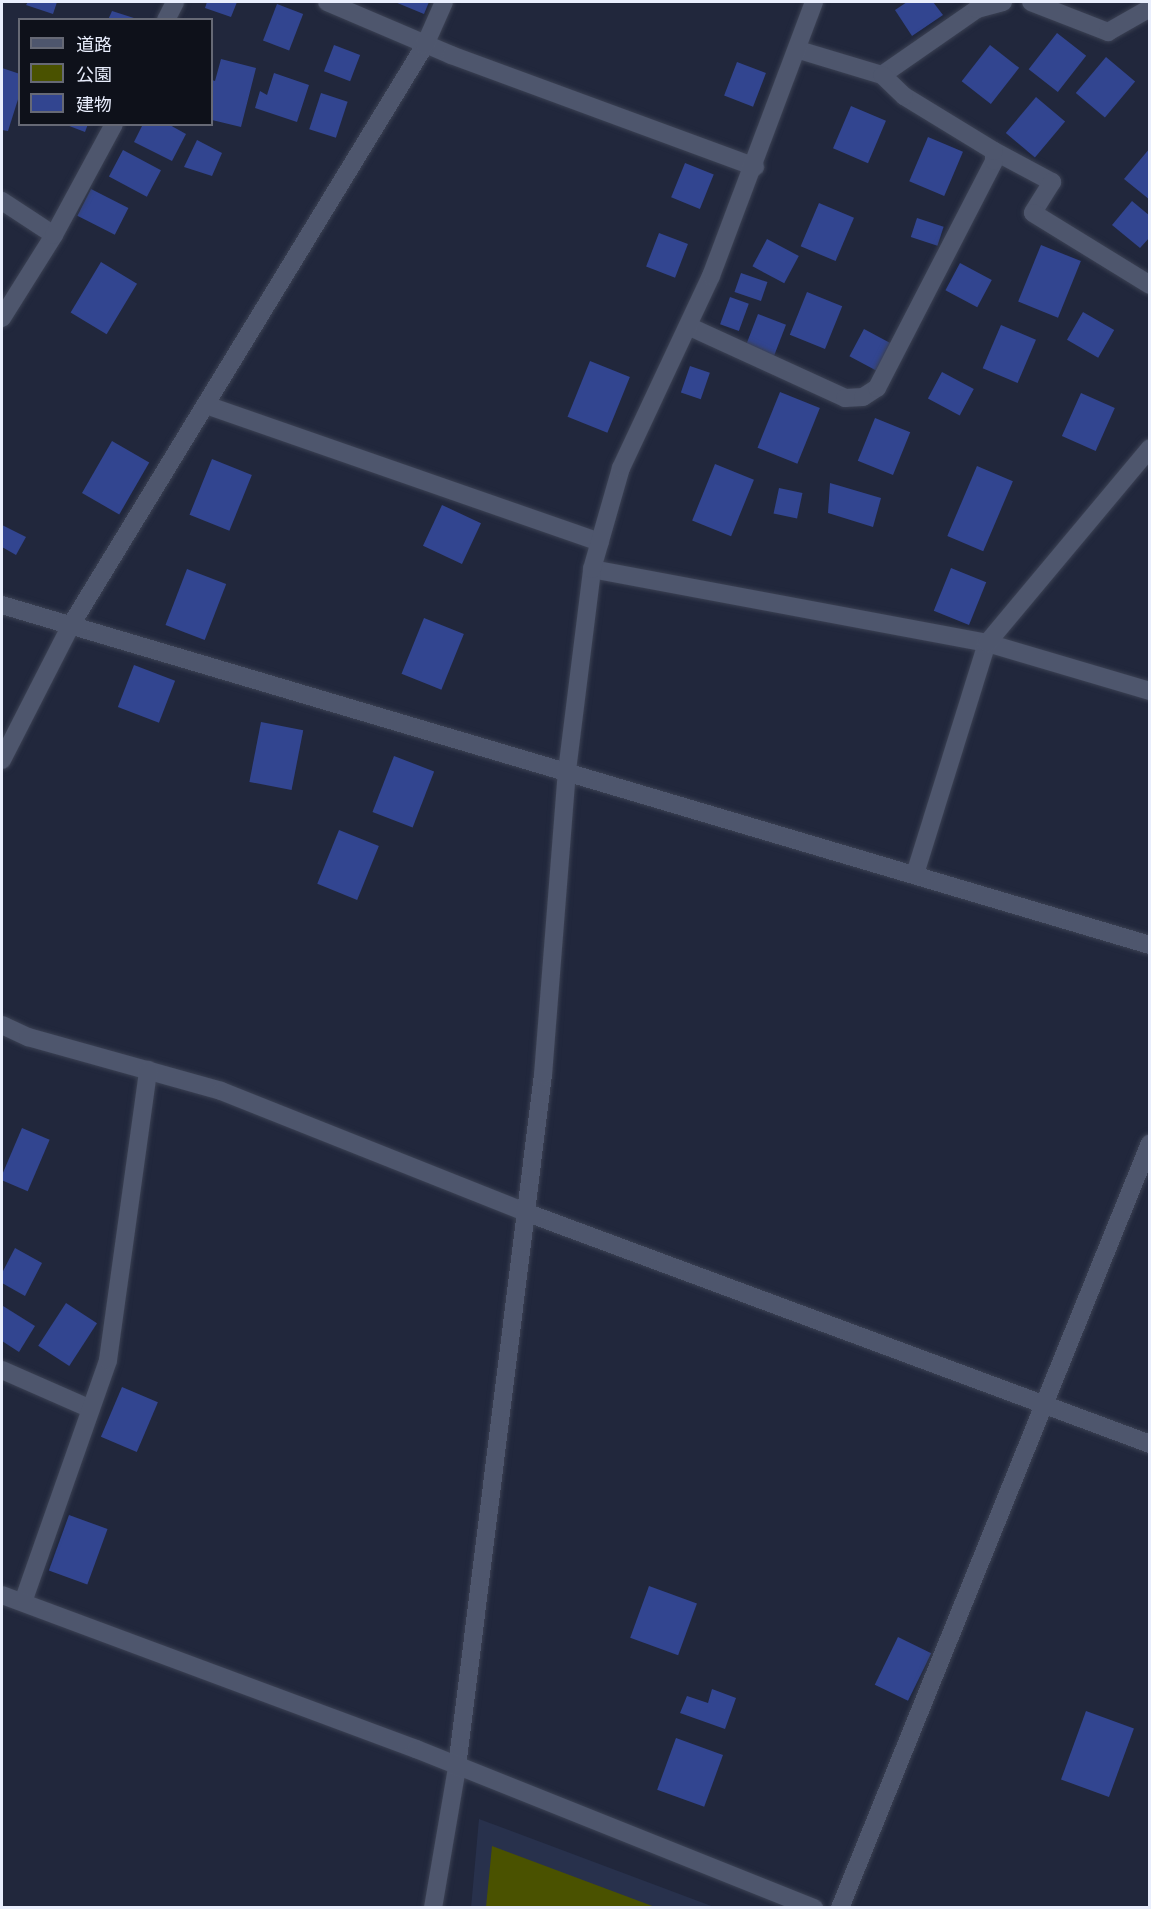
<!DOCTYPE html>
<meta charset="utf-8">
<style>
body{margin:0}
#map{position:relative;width:1151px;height:1909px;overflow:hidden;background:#21273c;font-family:"Space Grotesk","Noto Sans JP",sans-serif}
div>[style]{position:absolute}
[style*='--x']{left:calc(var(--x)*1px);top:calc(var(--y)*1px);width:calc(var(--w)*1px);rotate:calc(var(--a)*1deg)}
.built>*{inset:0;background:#28314c}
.green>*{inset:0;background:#4a5200}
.building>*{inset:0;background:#324590;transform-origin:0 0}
.roads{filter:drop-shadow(0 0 2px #3b4153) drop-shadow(0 0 2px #3b4153)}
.minor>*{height:18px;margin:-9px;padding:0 9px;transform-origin:9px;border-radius:9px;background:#4e566d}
.tertiary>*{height:18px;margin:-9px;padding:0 9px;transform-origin:9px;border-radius:9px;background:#4e566d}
span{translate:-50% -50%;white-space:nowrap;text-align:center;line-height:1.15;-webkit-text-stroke:4.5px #0e111a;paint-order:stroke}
.frame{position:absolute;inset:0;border:3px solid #e9eefd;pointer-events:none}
.legend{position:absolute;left:18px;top:18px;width:195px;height:108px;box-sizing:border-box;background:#0e111a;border:2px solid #666975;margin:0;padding:8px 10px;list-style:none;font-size:18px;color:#e9eefd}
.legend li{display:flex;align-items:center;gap:12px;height:30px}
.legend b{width:30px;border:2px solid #666975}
</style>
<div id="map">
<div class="built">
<div style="clip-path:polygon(479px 1819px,714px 1907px,471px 1908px)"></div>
</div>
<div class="green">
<div style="clip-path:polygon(492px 1846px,655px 1907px,486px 1907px)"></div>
</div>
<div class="building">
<div style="clip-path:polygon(28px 2px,57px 2px,53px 14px,26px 5px)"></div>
<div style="clip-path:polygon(207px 2px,237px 2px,231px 17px,205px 8px)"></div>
<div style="clip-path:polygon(395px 2px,429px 2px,424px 14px)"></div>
<div style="clip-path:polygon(907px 2px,933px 2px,943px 15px,912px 36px,895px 10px)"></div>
<div style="left:277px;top:4px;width:28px;height:39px;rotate:21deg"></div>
<div style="clip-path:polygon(112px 11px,137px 19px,137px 20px,108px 20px)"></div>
<div style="left:1057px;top:33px;width:37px;height:46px;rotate:38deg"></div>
<div style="left:334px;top:45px;width:28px;height:28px;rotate:21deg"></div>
<div style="left:990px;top:45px;width:37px;height:46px;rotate:38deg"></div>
<div style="left:1106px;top:57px;width:38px;height:47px;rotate:40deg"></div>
<div style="clip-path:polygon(221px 59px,256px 68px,241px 127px,212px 120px,212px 80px,215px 81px)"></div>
<div style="left:737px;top:62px;width:31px;height:36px;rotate:21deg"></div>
<div style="clip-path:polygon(2px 68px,20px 74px,20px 93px,8px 131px,2px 130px)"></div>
<div style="clip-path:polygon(274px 73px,309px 85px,297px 122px,255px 108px,260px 91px,267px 95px)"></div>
<div style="left:321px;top:93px;width:28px;height:38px;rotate:18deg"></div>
<div style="left:1036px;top:97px;width:38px;height:47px;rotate:40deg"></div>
<div style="left:851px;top:106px;width:38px;height:46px;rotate:23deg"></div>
<div style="clip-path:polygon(64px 124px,88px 124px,85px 132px)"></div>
<div style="clip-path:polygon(143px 124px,168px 124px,186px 134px,172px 161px,134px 142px)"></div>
<div style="left:928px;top:137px;width:38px;height:48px;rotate:23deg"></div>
<div style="clip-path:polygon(197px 140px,222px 153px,212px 176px,184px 167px)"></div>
<div style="clip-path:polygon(1150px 148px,1150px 200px,1124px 179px)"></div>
<div style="left:123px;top:150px;width:43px;height:30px;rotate:28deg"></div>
<div style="left:685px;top:163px;width:31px;height:37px;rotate:22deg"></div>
<div style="left:91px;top:189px;width:42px;height:30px;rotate:27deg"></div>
<div style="clip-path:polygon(1132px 201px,1150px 216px,1150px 237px,1140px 248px,1112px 225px)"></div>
<div style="left:819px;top:203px;width:38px;height:47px;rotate:23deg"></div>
<div style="left:917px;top:218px;width:28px;height:20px;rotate:18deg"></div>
<div style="left:659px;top:233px;width:31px;height:36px;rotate:21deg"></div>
<div style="left:767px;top:239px;width:36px;height:31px;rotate:28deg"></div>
<div style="left:1041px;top:245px;width:43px;height:61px;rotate:22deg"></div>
<div style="left:101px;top:262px;width:42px;height:59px;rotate:31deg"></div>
<div style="left:960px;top:263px;width:36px;height:31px;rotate:28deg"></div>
<div style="left:741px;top:273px;width:28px;height:20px;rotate:19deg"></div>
<div style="left:807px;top:292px;width:38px;height:46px;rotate:22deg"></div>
<div style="left:730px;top:297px;width:20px;height:29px;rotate:20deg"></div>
<div style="left:1083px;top:312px;width:36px;height:32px;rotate:30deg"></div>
<div style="left:758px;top:314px;width:30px;height:36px;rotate:21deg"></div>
<div style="left:1001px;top:325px;width:38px;height:47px;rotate:23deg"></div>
<div style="left:864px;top:329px;width:36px;height:31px;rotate:28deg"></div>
<div style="left:590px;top:361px;width:43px;height:60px;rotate:22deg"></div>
<div style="left:690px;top:366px;width:21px;height:28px;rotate:19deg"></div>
<div style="left:942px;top:372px;width:36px;height:30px;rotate:28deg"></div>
<div style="left:780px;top:392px;width:43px;height:60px;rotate:22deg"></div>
<div style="left:1081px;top:393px;width:37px;height:47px;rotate:24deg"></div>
<div style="left:875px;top:418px;width:38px;height:46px;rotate:22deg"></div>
<div style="left:112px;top:441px;width:43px;height:60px;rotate:30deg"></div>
<div style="left:212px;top:459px;width:43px;height:60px;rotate:22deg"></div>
<div style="left:715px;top:464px;width:42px;height:61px;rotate:22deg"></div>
<div style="left:977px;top:466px;width:39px;height:76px;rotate:23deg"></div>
<div style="clip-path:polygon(830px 483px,881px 498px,873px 527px,828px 513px)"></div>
<div style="left:779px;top:488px;width:24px;height:26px;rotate:12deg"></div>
<div style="left:442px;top:505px;width:43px;height:45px;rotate:25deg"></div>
<div style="clip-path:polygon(2px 525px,26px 537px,16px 555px,2px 547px)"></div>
<div style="left:951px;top:568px;width:38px;height:46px;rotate:22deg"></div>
<div style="left:187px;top:569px;width:42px;height:60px;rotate:21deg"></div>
<div style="left:424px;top:618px;width:43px;height:60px;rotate:22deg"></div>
<div style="left:134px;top:665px;width:44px;height:45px;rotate:21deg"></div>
<div style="left:261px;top:722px;width:43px;height:61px;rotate:11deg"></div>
<div style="left:394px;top:756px;width:43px;height:60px;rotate:21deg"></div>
<div style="left:339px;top:830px;width:43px;height:58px;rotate:22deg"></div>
<div style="left:22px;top:1128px;width:30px;height:56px;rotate:23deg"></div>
<div style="clip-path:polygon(15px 1248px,42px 1263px,25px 1296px,2px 1283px,2px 1273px)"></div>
<div style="left:66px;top:1303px;width:37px;height:51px;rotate:33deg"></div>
<div style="clip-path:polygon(3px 1306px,35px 1326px,19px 1352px,2px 1341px)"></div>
<div style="left:122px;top:1387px;width:39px;height:54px;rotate:23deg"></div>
<div style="left:69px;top:1515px;width:41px;height:59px;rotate:20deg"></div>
<div style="left:649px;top:1586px;width:51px;height:55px;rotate:20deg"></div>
<div style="left:898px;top:1637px;width:37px;height:53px;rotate:26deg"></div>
<div style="clip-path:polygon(712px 1689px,736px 1698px,725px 1729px,680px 1713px,687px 1696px,708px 1703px)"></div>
<div style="left:1086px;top:1711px;width:51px;height:73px;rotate:20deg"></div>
<div style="left:676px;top:1738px;width:50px;height:55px;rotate:20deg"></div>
</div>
<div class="roads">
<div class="minor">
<div style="--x:327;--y:2;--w:135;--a:23.1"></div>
<div style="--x:451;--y:55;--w:324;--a:20.2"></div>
<div style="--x:1031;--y:2;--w:83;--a:21.3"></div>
<div style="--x:1108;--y:32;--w:48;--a:-29.7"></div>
<div style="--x:166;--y:20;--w:20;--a:-63"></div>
<div style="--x:799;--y:50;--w:87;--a:16.8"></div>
<div style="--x:882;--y:75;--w:116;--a:-34.8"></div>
<div style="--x:977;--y:9;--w:27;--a:-15"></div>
<div style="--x:994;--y:151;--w:66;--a:28.1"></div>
<div style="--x:1052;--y:182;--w:36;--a:122"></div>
<div style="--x:1033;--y:213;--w:137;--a:31.6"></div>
<div style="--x:2;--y:201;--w:62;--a:33.2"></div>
<div style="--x:2;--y:318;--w:98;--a:-57.9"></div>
<div style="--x:54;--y:235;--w:126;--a:-61.6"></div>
<div style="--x:688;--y:326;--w:173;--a:24.6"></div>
<div style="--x:845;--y:398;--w:18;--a:-3"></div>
<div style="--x:863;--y:397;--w:17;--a:-33"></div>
<div style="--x:877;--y:388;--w:255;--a:-62.7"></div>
<div style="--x:994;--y:161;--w:10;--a:-90"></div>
<div style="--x:994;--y:151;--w:105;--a:-148.6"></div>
<div style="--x:904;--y:96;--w:30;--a:-136"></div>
<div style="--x:206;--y:405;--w:417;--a:19.2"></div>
<div style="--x:592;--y:569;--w:402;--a:10.6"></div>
<div style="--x:987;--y:643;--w:170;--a:16.4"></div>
<div style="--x:2;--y:760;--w:152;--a:-62.9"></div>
<div style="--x:71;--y:625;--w:679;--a:-58.6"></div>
<div style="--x:425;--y:45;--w:47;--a:-66.2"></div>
<div style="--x:915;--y:874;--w:242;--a:-72.7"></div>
<div style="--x:987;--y:643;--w:254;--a:-50.1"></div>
<div style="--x:2;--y:1025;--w:29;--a:25"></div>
<div style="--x:28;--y:1037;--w:200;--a:15.6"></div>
<div style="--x:221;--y:1091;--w:327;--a:21.7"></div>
<div style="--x:525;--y:1212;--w:667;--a:20.36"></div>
<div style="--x:2;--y:1370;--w:97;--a:23.7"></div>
<div style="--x:23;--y:1602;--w:256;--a:-70.6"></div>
<div style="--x:108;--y:1360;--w:293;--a:-82.1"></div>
<div style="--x:433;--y:1908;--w:143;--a:-80.3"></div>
<div style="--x:457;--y:1767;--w:697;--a:-82.92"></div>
<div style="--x:543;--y:1075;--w:305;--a:-85.5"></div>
<div style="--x:567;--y:771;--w:204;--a:-82.9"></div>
<div style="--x:592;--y:569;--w:105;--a:-74"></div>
<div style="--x:621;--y:468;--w:212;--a:-64.9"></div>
<div style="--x:711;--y:276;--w:293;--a:-69.4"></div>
<div style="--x:840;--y:1908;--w:825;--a:-67.94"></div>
</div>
<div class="tertiary">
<div style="--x:2;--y:605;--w:1197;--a:16.5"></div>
<div style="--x:2;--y:1595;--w:442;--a:20.4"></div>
<div style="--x:416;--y:1749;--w:429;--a:21.8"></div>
</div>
</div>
<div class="frame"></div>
<ul class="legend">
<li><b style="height:8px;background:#4e566d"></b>道路</li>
<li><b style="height:16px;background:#4a5200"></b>公園</li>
<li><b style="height:16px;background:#324590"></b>建物</li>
</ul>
</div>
